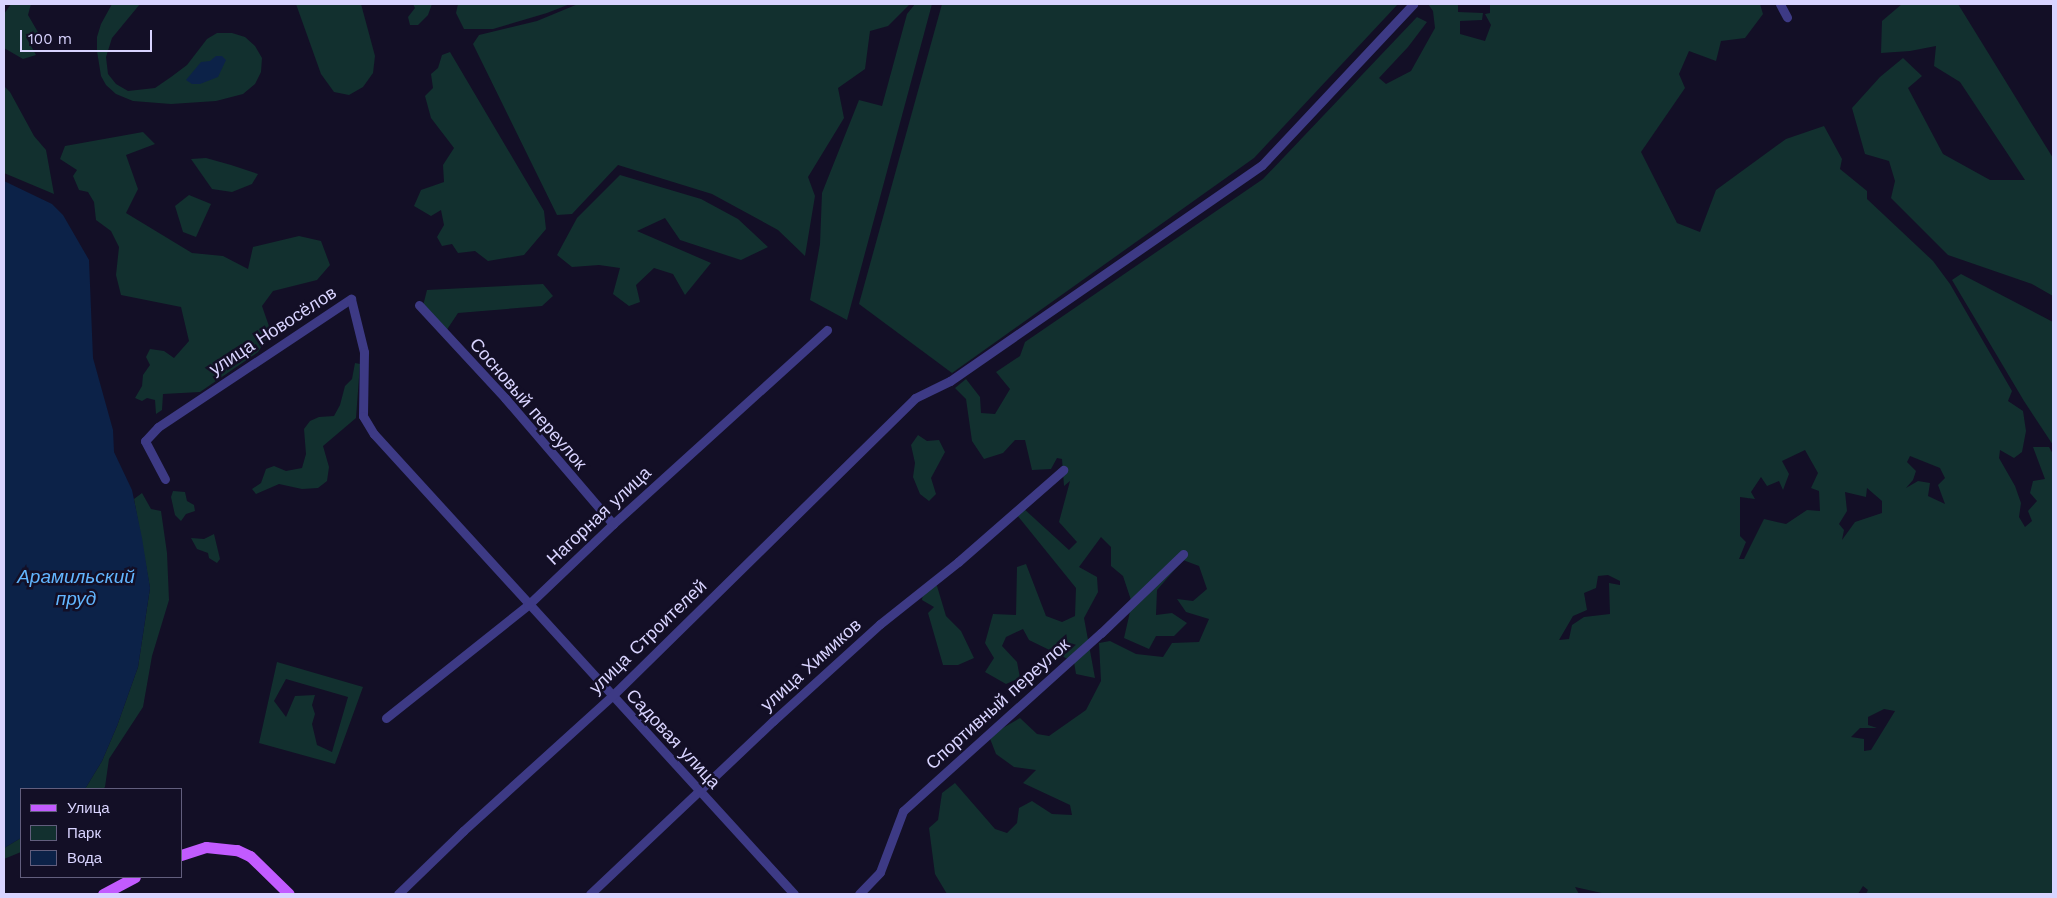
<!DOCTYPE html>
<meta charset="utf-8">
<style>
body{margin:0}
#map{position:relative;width:2057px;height:898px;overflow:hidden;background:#130f26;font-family:"Work Sans",sans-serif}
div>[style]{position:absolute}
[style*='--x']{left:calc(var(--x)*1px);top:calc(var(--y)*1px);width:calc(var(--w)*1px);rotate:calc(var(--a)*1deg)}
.green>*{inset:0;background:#12302f}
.water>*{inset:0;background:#0c2248}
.minor>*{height:9px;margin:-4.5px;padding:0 4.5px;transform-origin:4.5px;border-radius:4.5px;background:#3d3a85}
.major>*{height:11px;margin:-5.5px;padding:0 5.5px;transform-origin:5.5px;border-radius:5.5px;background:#c25bff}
span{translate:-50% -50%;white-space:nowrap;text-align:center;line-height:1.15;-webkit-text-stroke:5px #130f26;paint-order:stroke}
.street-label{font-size:18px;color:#d9d4ff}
.water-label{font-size:19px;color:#62b6ff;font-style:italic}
.frame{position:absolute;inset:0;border:5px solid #d9d4ff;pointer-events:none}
.legend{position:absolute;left:20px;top:788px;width:162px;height:90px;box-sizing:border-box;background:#130f26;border:1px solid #625e7d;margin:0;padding:6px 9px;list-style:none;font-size:15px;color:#d9d4ff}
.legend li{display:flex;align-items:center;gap:10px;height:25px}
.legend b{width:25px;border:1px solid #625e7d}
.scale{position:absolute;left:20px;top:30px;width:132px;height:22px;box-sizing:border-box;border:2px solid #d9d4ff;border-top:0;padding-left:6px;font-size:15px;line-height:18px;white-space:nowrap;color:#d9d4ff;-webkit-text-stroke:4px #130f26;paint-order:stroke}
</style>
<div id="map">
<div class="green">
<div style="clip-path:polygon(11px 4px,31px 4px,28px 15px,39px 34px,26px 37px,36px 55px,23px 59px,4px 48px,4px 14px)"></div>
<div style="clip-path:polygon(112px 4px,140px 4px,112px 38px,106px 57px,108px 74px,116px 84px,128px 91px,155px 88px,171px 77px,187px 65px,207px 39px,217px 33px,232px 33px,245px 37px,255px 46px,262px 58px,261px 72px,255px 84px,243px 94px,216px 101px,171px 104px,133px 101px,116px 94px,106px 85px,101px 76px,97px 51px,97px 37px,101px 24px)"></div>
<div style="clip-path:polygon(296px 4px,361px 4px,375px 56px,373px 73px,363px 87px,349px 95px,334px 92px,321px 74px)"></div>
<div style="clip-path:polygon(413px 4px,432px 4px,428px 15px,418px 25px,410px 25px,408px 17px,415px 8px)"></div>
<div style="clip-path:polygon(458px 4px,570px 4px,547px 13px,493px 29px,464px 29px,456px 13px)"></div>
<div style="clip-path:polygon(578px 4px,910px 4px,888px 26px,870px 31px,865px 69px,838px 88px,844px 118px,808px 177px,815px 196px,805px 256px,778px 230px,712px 194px,618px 165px,572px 214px,557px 215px,473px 44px,479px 35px,537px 21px)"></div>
<div style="clip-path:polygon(915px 4px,932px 4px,847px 320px,810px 300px,820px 244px,822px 193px,859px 100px,882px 106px,907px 14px)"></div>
<div style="clip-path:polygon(942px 4px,1398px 4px,1254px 158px,952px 373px,859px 304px)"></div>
<div style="clip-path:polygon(evenodd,1428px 4px,1458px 4px,1458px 12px,1483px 13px,1482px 20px,1460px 21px,1460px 34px,1485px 41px,1491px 25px,1485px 14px,1490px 13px,1490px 4px,1760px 4px,1763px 14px,1745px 38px,1721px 41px,1716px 61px,1689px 51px,1679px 74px,1685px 88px,1641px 152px,1677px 223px,1700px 232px,1716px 190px,1786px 139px,1824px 126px,1842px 159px,1840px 169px,1867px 191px,1867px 199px,1933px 261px,1950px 284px,2012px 391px,2008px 401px,2023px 411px,2026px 431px,2022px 452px,2014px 458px,2000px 450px,1999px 458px,2015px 486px,2021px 503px,2019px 517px,2025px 527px,2032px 521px,2028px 511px,2037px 501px,2030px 493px,2033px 481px,2045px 479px,2033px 447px,2049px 447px,2053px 454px,2053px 894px,1866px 894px,1868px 890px,1863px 886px,1858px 894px,1606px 894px,1575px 887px,1579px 894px,947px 894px,935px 874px,929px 828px,938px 820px,942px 793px,955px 783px,995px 829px,1007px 833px,1017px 823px,1019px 808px,1032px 801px,1052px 814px,1072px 815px,1070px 805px,1023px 783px,1036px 770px,1014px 767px,996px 754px,989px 736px,1020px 718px,1037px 734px,1049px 736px,1086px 710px,1101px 681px,1099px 643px,1110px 641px,1136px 654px,1163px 657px,1172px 643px,1199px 642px,1209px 619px,1186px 612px,1177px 599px,1193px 601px,1207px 589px,1199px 566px,1183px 560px,1157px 590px,1156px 615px,1172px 613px,1187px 623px,1174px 636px,1156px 636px,1149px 649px,1124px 638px,1132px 603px,1123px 576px,1111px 566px,1111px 547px,1101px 537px,1079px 567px,1097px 577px,1098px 592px,1084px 618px,1095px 678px,1076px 674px,1074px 662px,1029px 640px,1023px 629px,1006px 637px,1002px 646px,1017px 662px,1020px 678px,1006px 684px,985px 672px,994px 658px,985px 643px,993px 614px,1016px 615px,1017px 567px,1026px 564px,1046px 616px,1062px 622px,1075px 616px,1076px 588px,1017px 515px,1023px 508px,1069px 550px,1077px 542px,1059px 522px,1070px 481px,1064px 486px,1062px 459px,1057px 458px,1051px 469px,1032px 470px,1025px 440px,1015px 440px,1003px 453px,984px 459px,972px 441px,966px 399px,955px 388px,966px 379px,980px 397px,981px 413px,995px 414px,1010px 389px,996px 372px,1020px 356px,1025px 342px,1263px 179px,1417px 17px,1427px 22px,1408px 47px,1379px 78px,1386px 84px,1411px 71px,1435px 28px,1433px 11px,1428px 4px,1805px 450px,1818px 473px,1811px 488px,1819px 491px,1820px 511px,1807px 510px,1786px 524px,1764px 519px,1744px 559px,1739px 559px,1746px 542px,1740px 536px,1740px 497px,1755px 499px,1751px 492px,1761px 477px,1767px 486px,1779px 481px,1783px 490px,1789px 474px,1782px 461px,1805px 450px,1428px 4px,1910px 456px,1940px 468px,1945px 478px,1938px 485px,1945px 504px,1928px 496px,1930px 483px,1918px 481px,1906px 488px,1913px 480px,1916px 471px,1907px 462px,1910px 456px,1428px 4px,1867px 488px,1882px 501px,1882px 513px,1855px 522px,1842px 540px,1844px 530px,1839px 524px,1847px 511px,1845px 492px,1866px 497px,1867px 488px,1428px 4px,1608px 575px,1620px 581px,1620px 585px,1609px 583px,1610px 614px,1584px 617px,1572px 625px,1569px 639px,1559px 640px,1573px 616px,1587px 610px,1584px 593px,1596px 588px,1598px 576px,1608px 575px,1428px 4px,1884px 709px,1895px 711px,1871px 750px,1864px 751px,1864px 739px,1851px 737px,1860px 728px,1877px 728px,1868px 725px,1868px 717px,1884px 709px)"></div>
<div style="clip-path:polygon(1902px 4px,1958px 4px,2053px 158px,2053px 296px,2032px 284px,1948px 255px,1891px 198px,1895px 181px,1889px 161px,1865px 154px,1852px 108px,1880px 77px,1903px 58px,1922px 76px,1908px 88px,1943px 154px,1990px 180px,2025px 180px,1960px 82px,1934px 66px,1936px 46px,1910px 51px,1881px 53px,1882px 21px)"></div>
<div style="clip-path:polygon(450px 52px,544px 211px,546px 229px,524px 255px,488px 261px,475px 251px,458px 253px,452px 244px,442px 246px,437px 237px,444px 225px,441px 210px,431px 216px,414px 206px,421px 190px,444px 182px,443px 165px,454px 148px,431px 118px,425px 96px,433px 88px,431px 74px,438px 68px,442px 55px)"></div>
<div style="clip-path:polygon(4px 86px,10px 92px,34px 136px,46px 150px,54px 194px,4px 173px)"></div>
<div style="clip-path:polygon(143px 132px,155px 144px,126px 155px,138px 189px,126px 213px,192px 253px,223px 256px,248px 269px,253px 247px,299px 236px,321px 241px,330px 265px,317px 280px,273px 291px,262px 306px,271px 332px,258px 352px,200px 392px,163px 394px,162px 410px,156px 414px,155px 400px,147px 398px,142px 401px,135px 398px,142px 386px,143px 375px,150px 365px,146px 357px,150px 349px,164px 351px,174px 358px,189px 341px,181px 307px,121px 295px,116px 275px,119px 247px,111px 231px,96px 220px,94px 202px,88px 192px,79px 190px,73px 176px,77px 170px,60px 159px,65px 146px)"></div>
<div style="clip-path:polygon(206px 158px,231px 165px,258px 174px,252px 184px,232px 192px,212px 189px,191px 159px)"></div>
<div style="clip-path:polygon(620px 175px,701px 199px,738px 219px,768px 247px,741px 260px,680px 240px,665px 218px,637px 231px,711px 263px,685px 295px,673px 274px,654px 268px,636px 285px,640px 302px,629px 306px,613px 294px,620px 268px,599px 265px,572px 267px,557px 255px,577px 218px)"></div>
<div style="clip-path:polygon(189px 195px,211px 204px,196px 237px,183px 232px,175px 206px)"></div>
<div style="clip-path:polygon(1961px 274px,2053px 322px,2053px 445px,2024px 401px,1952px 280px)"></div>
<div style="clip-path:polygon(543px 284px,553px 296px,542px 306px,458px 313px,446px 331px,423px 306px,427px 290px)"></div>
<div style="clip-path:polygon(355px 363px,360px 364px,356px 418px,323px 446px,329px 467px,327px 481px,318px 488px,302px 489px,279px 484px,256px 494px,252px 489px,261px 483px,266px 469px,274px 466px,286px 471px,302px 468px,306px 454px,304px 429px,310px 421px,319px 417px,334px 416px,340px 405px,345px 386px,352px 379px)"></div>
<div style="clip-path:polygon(918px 435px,927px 441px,939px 440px,945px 452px,931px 478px,936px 494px,929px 501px,920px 494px,913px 477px,915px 463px,911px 445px)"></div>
<div style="clip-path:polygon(173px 491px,185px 492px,187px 501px,194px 505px,195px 511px,186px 514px,181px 521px,175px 515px,171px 497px)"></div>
<div style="clip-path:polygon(142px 493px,151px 509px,161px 511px,167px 553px,169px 600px,152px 656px,143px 707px,109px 759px,105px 787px,103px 789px,85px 789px,102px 761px,117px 726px,138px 667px,150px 588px,134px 499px)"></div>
<div style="clip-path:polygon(214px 534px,220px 559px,217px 563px,209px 558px,208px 553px,197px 549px,191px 538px,204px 539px)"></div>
<div style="clip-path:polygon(924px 585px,937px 586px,946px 616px,961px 631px,974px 658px,958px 665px,943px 665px,928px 613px,934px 607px,922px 600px)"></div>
<div style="clip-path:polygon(evenodd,277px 662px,363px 687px,335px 764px,259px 743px,277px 662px,286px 679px,348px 697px,332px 752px,317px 745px,312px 724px,315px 714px,312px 705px,315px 695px,295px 696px,286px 717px,274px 701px,286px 679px)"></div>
<div style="clip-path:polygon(21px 838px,21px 852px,4px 859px,4px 848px)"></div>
</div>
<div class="water">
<div style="clip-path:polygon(216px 56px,222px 56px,226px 60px,218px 77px,200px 84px,192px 84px,186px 80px,201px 62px,210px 61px)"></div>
<div style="clip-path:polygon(4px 181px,52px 204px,63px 215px,89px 260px,93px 358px,113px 430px,114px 452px,132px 490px,142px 538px,150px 588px,138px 667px,117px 726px,102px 761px,85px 789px,21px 789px,21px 838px,4px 848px)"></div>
</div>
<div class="minor">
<div style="--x:1780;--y:4;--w:15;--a:62"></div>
<div style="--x:419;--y:305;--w:127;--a:47.2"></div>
<div style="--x:505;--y:398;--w:166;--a:49.4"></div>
<div style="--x:165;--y:479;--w:43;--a:-117.8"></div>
<div style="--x:145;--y:441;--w:19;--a:-47"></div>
<div style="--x:158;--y:427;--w:232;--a:-33.6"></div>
<div style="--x:351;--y:299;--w:55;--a:76.2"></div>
<div style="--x:364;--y:352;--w:64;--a:90.9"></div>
<div style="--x:363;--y:416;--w:21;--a:59"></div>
<div style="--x:374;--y:434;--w:623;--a:47.6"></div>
<div style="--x:386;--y:718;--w:181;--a:-38.5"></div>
<div style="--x:528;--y:605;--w:117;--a:-43.6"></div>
<div style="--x:613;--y:524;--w:289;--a:-42.2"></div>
<div style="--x:398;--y:894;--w:91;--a:-44.1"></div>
<div style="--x:463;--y:831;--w:201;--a:-42.2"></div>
<div style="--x:612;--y:696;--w:425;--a:-44.5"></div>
<div style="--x:915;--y:398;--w:39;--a:-26"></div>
<div style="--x:950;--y:381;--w:379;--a:-34.7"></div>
<div style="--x:1262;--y:165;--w:221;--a:-46.8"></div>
<div style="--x:590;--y:894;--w:252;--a:-43.4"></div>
<div style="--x:773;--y:721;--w:144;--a:-42.2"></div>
<div style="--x:880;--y:624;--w:100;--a:-38.5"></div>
<div style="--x:958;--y:562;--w:140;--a:-41.2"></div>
<div style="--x:859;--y:894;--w:30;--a:-46"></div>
<div style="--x:880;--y:872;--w:65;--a:-69.3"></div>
<div style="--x:903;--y:811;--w:266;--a:-42"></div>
<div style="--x:1101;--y:633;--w:114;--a:-43.9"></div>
</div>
<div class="major">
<div style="--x:181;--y:855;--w:26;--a:-18"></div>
<div style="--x:206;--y:847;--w:31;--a:6"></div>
<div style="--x:237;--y:850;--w:14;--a:25"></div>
<div style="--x:250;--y:856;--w:54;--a:44.3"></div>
<div style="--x:103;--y:894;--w:36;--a:-28"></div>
</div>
<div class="street-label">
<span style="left:273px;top:331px;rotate:-33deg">улица Новосёлов</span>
<span style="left:528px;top:404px;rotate:49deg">Сосновый переулок</span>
<span style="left:599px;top:516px;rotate:-43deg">Нагорная улица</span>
<span style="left:648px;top:637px;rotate:-44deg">улица Строителей</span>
<span style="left:811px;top:665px;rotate:-42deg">улица Химиков</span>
<span style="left:998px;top:704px;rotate:-42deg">Спортивный переулок</span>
<span style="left:673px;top:739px;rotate:47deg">Садовая улица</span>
</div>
<div class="water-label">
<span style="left:76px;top:588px">Арамильский<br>пруд</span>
</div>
<div class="frame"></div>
<ul class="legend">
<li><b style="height:6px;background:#c25bff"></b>Улица</li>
<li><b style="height:14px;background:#12302f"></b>Парк</li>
<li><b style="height:14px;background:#0c2248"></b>Вода</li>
</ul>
<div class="scale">100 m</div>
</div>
